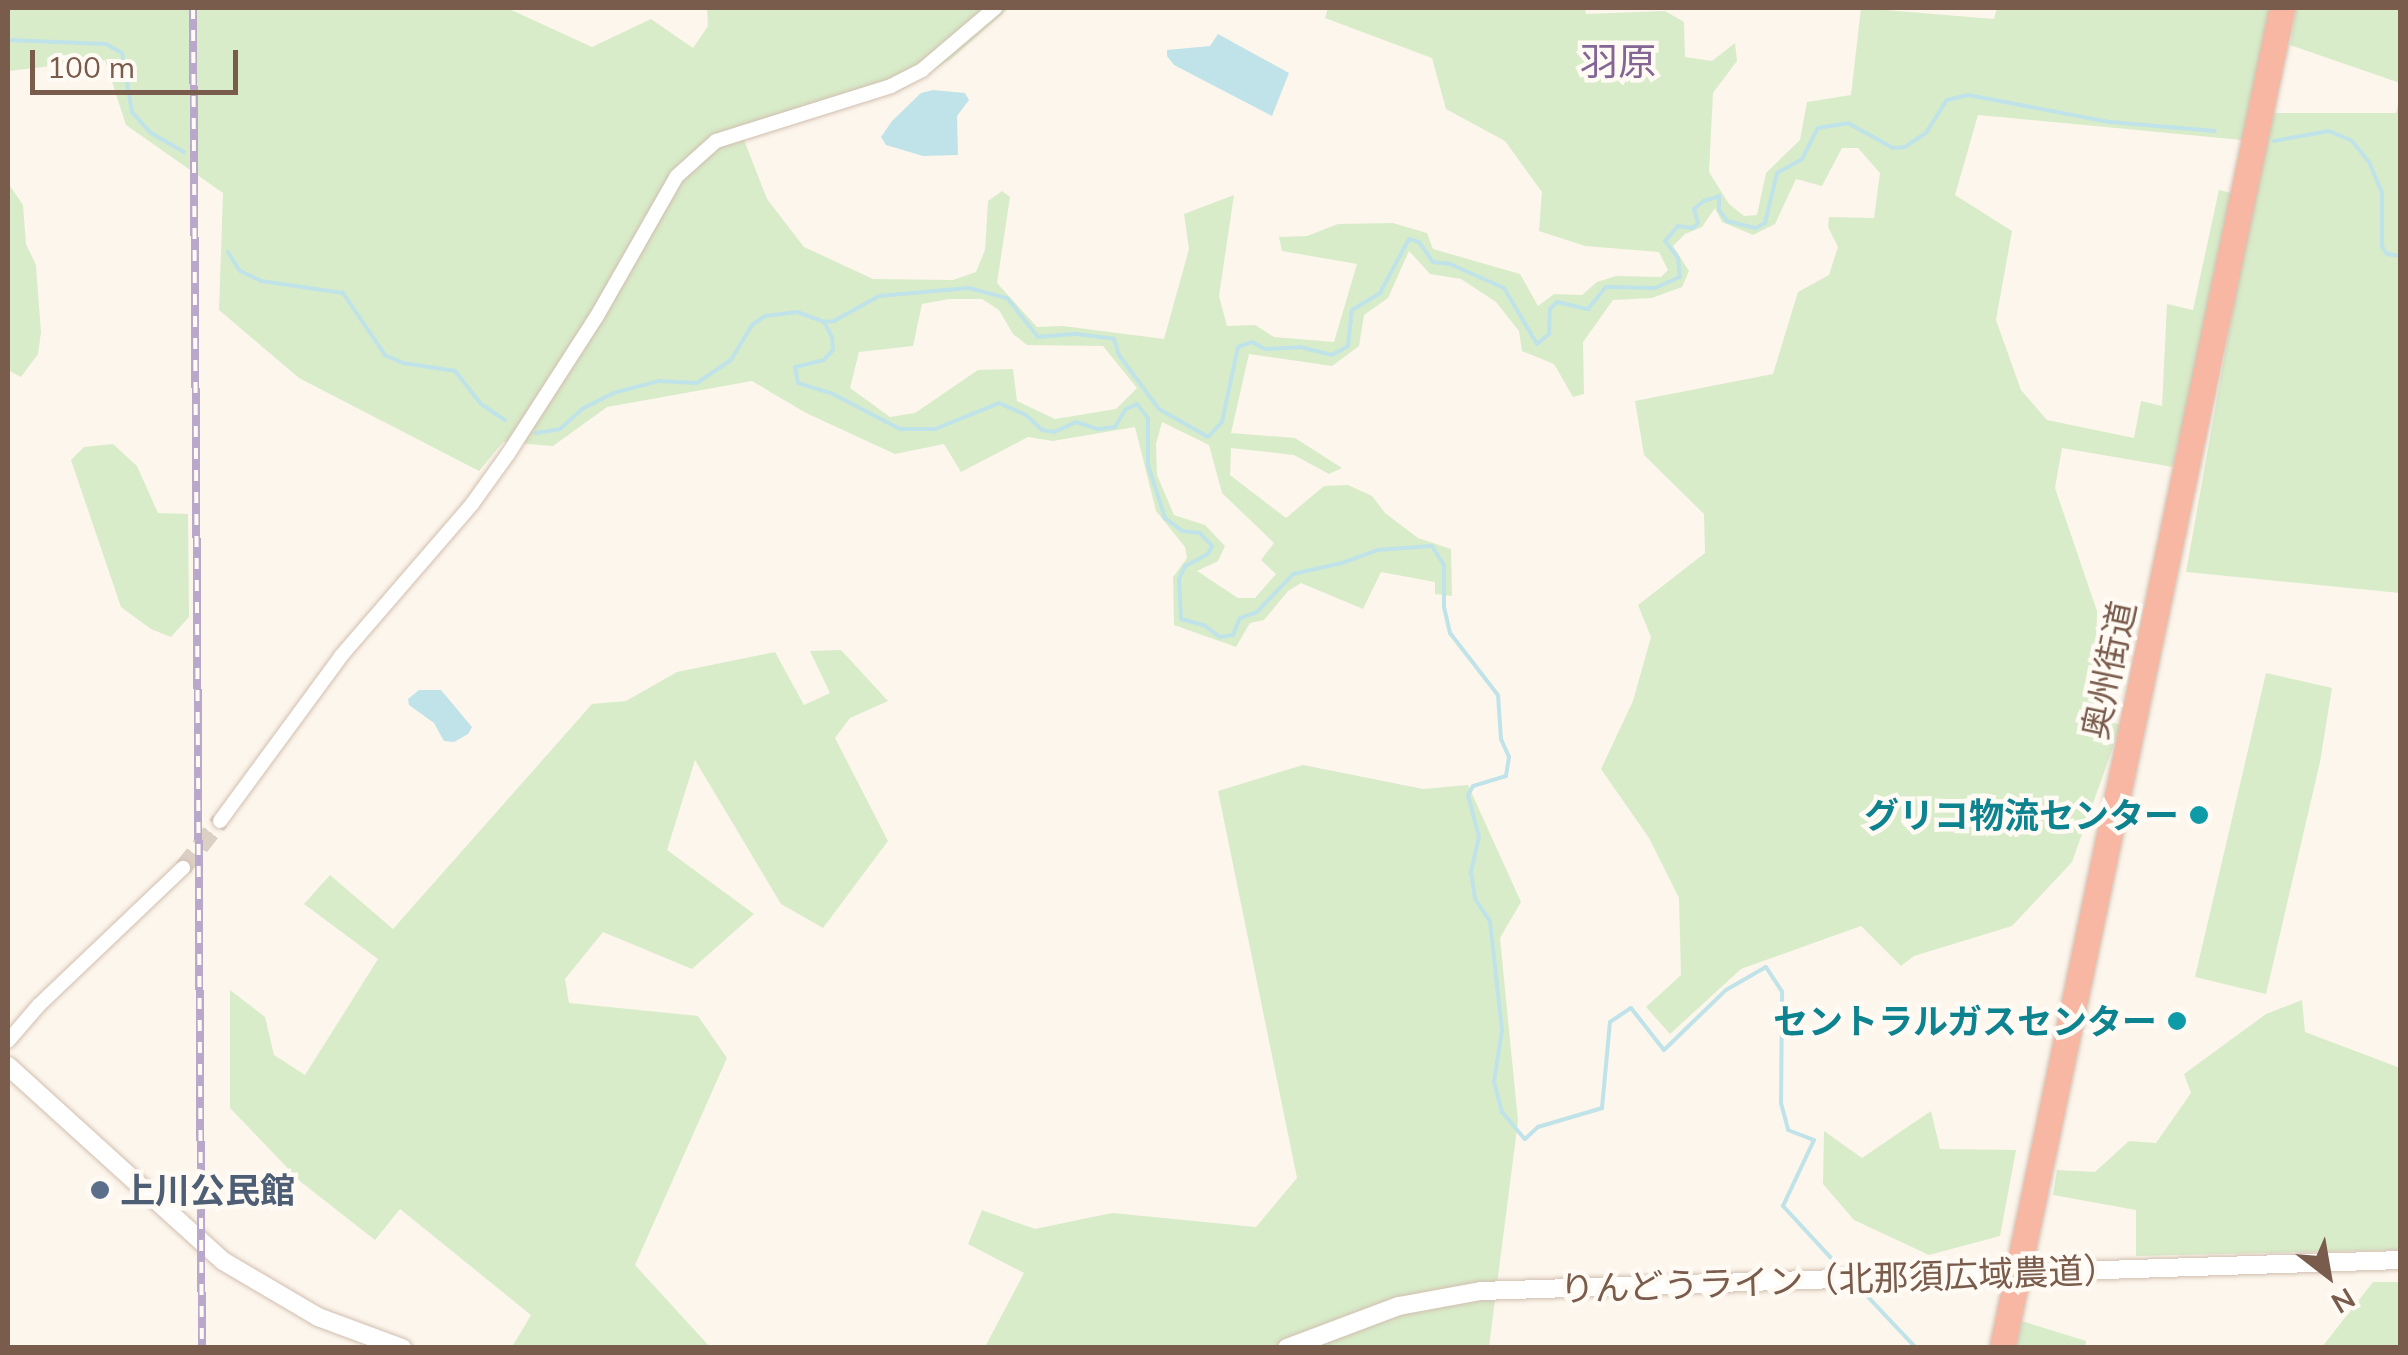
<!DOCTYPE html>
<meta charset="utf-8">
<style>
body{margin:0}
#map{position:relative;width:2408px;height:1355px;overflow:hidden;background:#fdf6ec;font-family:Mulish,"Noto Sans JP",sans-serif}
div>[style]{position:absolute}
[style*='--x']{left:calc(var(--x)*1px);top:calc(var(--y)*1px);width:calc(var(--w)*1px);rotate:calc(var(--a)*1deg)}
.green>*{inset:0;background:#d8ecc9}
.water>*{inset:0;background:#bfe3e8}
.stream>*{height:4px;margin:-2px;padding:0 2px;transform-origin:2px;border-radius:2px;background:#bfe3e8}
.secondary-tunnel>*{height:18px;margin-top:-9px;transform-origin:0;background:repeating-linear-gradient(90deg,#dcd0c4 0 18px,transparent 0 27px)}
.roads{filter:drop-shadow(0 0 2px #d1beb0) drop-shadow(0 0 2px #d1beb0)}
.street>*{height:14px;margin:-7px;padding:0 7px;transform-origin:7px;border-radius:7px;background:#fff}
.secondary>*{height:18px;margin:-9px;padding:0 9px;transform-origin:9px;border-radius:9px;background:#fff}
.highway>*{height:25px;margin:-12.5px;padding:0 12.5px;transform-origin:12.5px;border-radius:12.5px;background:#f7b7a3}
.rail>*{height:8px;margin-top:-4px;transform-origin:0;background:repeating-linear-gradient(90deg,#fffaf3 0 11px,#b9a8c9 0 22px);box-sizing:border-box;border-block:2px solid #b9a8c9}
.dots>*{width:28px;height:28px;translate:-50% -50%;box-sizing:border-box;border:5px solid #fffaf3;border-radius:50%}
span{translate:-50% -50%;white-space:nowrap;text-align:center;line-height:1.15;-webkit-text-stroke:9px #fffaf3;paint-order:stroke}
.street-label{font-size:35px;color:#7a5c4d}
.culture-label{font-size:35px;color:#0d838f;font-weight:700}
.right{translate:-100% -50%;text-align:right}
.service-label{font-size:35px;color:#4e5e75;font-weight:700}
.left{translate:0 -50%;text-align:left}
.neighbourhood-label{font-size:38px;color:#846695}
.frame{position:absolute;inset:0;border:10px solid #7a5c4d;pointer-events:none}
.north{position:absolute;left:2278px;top:1225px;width:100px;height:100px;-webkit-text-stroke:8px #fffaf3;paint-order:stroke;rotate:149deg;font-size:28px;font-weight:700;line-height:40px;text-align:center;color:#7a5c4d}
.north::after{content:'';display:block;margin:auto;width:35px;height:45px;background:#7a5c4d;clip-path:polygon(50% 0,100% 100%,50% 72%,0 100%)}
.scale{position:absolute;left:30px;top:50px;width:208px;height:45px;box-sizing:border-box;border:5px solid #7a5c4d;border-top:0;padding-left:12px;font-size:30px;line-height:35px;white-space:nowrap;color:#7a5c4d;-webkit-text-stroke:8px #fffaf3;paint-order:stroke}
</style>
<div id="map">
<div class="green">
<div style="clip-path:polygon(evenodd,8px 8px,507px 8px,592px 47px,651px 19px,693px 48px,708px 26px,707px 8px,1009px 8px,951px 59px,903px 89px,744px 140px,767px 199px,804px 247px,873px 279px,953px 280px,976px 272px,985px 250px,988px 201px,1002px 191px,1010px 197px,997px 283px,1037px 327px,1063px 326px,1164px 339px,1189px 249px,1184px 214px,1234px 195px,1219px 296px,1227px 326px,1255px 325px,1274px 337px,1334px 342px,1357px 264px,1282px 251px,1279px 237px,1307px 236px,1338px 224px,1393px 223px,1427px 233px,1433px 249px,1520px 274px,1538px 306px,1554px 294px,1582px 295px,1597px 282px,1616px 276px,1661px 277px,1668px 270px,1659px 252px,1585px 246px,1539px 231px,1542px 192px,1505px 141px,1446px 109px,1432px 58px,1325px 18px,1328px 8px,1585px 8px,1586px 14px,1665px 11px,1684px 22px,1685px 57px,1712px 61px,1735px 43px,1737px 61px,1713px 93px,1709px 172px,1729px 204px,1744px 216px,1757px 215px,1766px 173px,1800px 140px,1807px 102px,1851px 95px,1861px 8px,1994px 19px,1997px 8px,2272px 8px,2242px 140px,1978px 115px,1955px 195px,2012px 231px,1996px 320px,2021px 390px,2047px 420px,2134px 438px,2141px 401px,2162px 406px,2167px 304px,2193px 310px,2219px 190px,2235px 194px,2173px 467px,2062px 448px,2055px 488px,2097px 611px,2094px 716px,2121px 725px,2072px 862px,2012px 926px,1914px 956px,1901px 966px,1861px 926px,1741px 969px,1670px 1034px,1646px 1007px,1681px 975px,1679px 898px,1649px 838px,1601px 769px,1633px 701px,1651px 637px,1638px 605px,1705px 553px,1704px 514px,1644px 455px,1635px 401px,1773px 374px,1798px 292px,1829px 275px,1838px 247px,1828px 227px,1829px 217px,1874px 218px,1880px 173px,1858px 148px,1842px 148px,1822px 186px,1796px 179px,1775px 224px,1753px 235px,1722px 222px,1715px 208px,1702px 227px,1685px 234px,1673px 246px,1689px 271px,1682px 287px,1652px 298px,1613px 300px,1583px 342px,1584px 394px,1573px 397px,1554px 364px,1522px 351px,1519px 331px,1496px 302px,1461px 279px,1430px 274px,1409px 251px,1388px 298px,1364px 315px,1359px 346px,1332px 366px,1249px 354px,1231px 433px,1295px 438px,1342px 468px,1329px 474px,1294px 455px,1231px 448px,1230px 475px,1286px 518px,1324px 486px,1348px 485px,1372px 496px,1385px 513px,1418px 538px,1451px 549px,1452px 596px,1435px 594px,1435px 582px,1381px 572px,1363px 609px,1301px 583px,1288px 591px,1264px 620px,1250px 623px,1236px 647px,1174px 625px,1173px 577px,1187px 558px,1185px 547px,1156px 511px,1135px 427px,1053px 441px,1028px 437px,961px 472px,944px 444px,895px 454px,806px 413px,752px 381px,607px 407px,553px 446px,503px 442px,479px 471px,299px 378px,219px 310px,223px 193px,126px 125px,105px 60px,8px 71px,8px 8px,949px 299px,982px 299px,999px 310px,1013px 334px,1027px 345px,1103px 346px,1137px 388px,1116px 409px,1055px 419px,1017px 401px,1013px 369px,978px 370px,915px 413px,890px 417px,850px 388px,859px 352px,913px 346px,922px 304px,949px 299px,8px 8px,1162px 422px,1209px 445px,1222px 493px,1274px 543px,1261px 560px,1276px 574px,1255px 598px,1238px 598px,1197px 571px,1218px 561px,1225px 546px,1205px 525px,1174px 515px,1157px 475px,1156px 444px,1162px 422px)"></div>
<div style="clip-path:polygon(2296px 8px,2400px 8px,2400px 83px,2290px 45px)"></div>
<div style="clip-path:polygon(2400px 97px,2400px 593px,2186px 572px,2253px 196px,2274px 113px,2396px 113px)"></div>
<div style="clip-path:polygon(8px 183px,23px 205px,26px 244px,36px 265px,41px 332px,38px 354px,21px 377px,8px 370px)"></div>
<div style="clip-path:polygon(113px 444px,137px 466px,158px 513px,188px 514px,189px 617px,171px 637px,151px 629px,121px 607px,71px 460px,84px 447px)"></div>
<div style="clip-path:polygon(841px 650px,888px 701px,850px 718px,835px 738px,888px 841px,823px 928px,781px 904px,695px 760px,667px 850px,754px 914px,692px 969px,603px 932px,565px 979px,569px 1003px,698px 1016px,727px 1058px,635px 1265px,710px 1347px,512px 1347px,531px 1315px,400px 1209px,375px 1240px,301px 1182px,230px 1108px,230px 990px,265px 1017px,274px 1055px,305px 1075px,378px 959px,304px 904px,330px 875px,393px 929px,592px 704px,626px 701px,677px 672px,775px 652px,804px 705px,830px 693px,810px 651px)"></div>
<div style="clip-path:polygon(2266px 673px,2332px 688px,2320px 762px,2266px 994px,2195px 977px)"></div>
<div style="clip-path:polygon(1303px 765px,1423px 789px,1468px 785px,1521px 902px,1500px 938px,1518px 1121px,1489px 1347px,985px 1347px,1024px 1273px,968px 1244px,982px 1210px,1035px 1229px,1112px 1213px,1256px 1227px,1297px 1178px,1218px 791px)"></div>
<div style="clip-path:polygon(2302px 1000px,2305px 1032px,2400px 1068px,2400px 1250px,2136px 1256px,2136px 1210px,2053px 1195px,2057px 1170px,2095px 1172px,2129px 1141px,2156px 1143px,2191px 1093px,2184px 1074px,2266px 1014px)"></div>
<div style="clip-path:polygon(1931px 1111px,1940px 1149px,2016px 1150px,2000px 1236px,1929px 1255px,1854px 1220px,1823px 1184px,1824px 1131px,1862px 1158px)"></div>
<div style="clip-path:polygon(2373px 1282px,2400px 1282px,2400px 1347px,2322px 1347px)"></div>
<div style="clip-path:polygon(2022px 1321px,2086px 1341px,2085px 1347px,2016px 1347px)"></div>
</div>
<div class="water">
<div style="clip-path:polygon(1218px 34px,1289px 73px,1272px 116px,1174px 65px,1167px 56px,1167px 50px,1210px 46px)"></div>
<div style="clip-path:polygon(933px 90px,965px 93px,969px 100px,957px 116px,958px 155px,923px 156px,886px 145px,881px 137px,892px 121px,921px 93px)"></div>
<div style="clip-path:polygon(419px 690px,441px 690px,472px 727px,468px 734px,454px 742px,444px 741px,434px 723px,409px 705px,408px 699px)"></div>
</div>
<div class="stream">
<div style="--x:8;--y:40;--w:98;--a:2.3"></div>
<div style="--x:106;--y:44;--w:18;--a:29"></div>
<div style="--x:122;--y:53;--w:60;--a:80.4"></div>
<div style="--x:132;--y:112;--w:28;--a:48"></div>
<div style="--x:151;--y:133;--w:38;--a:30"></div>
<div style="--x:2274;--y:141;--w:56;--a:-10.3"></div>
<div style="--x:2329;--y:131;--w:25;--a:23"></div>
<div style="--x:2352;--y:141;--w:27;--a:51"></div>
<div style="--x:2369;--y:162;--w:33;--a:67"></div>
<div style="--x:2382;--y:192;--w:55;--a:90"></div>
<div style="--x:2382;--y:247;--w:9;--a:54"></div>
<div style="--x:2387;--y:254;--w:13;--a:9"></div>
<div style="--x:228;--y:252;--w:22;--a:58"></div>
<div style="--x:240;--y:271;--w:23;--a:25"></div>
<div style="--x:261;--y:281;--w:83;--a:8.3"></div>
<div style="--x:343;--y:293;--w:75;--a:55.9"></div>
<div style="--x:385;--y:355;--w:20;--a:24"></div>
<div style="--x:403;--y:363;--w:53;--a:8.7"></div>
<div style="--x:455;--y:371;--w:42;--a:51.8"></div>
<div style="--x:481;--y:404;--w:29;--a:34"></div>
<div style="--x:824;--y:322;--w:17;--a:62"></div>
<div style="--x:832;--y:337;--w:13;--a:86"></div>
<div style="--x:833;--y:350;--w:13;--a:132"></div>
<div style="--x:824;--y:360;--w:30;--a:166"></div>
<div style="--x:795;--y:367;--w:16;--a:79"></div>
<div style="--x:798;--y:383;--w:37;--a:17"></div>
<div style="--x:833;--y:394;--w:76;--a:27.6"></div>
<div style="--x:900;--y:429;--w:35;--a:0"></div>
<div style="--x:935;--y:429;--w:69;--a:-22.1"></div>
<div style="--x:999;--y:403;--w:30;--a:24"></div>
<div style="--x:1026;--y:415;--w:22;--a:43"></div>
<div style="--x:1042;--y:430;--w:12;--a:9"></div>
<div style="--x:1054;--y:432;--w:24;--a:-24"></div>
<div style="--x:1076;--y:422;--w:23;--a:18"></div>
<div style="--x:1098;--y:429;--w:17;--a:-7"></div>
<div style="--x:1115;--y:427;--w:21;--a:-59"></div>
<div style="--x:1126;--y:409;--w:12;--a:-24"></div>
<div style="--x:1137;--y:404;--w:18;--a:52"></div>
<div style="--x:1148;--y:418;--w:47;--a:90"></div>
<div style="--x:1148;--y:465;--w:56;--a:72.2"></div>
<div style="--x:1165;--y:518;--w:21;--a:37"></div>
<div style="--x:1182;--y:531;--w:18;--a:6"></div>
<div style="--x:1200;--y:533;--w:18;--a:47"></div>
<div style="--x:1212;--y:546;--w:9;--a:117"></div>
<div style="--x:1208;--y:554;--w:26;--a:152"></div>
<div style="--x:1185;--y:566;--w:14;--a:115"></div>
<div style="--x:1179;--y:579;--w:40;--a:87.1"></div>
<div style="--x:1181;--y:619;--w:24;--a:15"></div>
<div style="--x:1204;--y:625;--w:20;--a:37"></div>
<div style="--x:1220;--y:637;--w:13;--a:-9"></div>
<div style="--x:1233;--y:635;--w:18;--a:-68"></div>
<div style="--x:1240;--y:618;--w:18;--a:-19"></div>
<div style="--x:1257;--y:612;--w:52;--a:-46.5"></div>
<div style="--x:1293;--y:574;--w:50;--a:-12.7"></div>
<div style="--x:1342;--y:563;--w:37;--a:-20"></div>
<div style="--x:1377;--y:550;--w:55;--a:-4.2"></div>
<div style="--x:1432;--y:546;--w:22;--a:58"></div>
<div style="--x:1444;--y:565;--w:42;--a:90"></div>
<div style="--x:1444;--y:607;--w:27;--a:77"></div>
<div style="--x:1450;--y:633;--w:78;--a:52.3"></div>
<div style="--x:1498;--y:695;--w:44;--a:86.1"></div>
<div style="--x:1501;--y:739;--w:20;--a:66"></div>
<div style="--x:1509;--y:757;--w:19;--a:99"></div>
<div style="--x:1506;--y:776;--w:34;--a:163"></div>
<div style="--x:1473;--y:786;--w:10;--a:119"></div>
<div style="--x:1468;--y:795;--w:43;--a:75.3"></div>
<div style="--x:1479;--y:837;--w:37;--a:103"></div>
<div style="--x:1471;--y:873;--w:26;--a:81"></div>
<div style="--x:1475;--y:899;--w:27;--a:56"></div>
<div style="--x:1490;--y:921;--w:110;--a:83.7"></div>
<div style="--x:1502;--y:1030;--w:53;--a:98.7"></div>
<div style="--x:1494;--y:1082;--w:31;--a:75"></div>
<div style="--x:1502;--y:1112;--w:35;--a:50"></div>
<div style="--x:1525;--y:1139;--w:18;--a:-43"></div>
<div style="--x:1538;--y:1127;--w:67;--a:-16.5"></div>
<div style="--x:1602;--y:1108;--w:86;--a:-84.7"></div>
<div style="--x:1610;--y:1022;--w:25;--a:-34"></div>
<div style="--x:1631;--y:1008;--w:53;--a:51.8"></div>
<div style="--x:1664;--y:1050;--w:86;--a:-44.1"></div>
<div style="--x:1726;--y:990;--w:46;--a:-29.9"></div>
<div style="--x:1766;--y:967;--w:30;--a:57"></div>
<div style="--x:1782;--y:992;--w:111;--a:90.5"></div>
<div style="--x:1781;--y:1103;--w:28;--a:75"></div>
<div style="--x:1788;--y:1130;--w:28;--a:21"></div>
<div style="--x:1814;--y:1140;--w:73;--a:115.2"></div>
<div style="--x:1783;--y:1206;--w:75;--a:47.2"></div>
<div style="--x:536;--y:433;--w:24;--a:-9"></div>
<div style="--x:560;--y:429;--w:30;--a:-42"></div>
<div style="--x:582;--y:409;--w:35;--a:-27"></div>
<div style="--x:613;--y:393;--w:48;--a:-14.6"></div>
<div style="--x:659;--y:381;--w:38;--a:3"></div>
<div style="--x:697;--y:383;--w:41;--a:-34.1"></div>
<div style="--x:731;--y:360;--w:41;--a:-59"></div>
<div style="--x:752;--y:325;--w:16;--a:-35"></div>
<div style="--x:765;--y:316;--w:32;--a:-7"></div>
<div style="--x:797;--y:312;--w:29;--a:20"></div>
<div style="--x:824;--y:322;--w:10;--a:-6"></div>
<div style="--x:834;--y:321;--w:51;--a:-29.1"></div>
<div style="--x:879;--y:296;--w:90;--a:-5.1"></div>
<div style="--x:969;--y:288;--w:39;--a:15"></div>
<div style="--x:1007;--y:298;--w:50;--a:51.5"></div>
<div style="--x:1038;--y:337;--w:38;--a:-5"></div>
<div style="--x:1076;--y:334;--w:38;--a:7"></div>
<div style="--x:1114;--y:339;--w:17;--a:73"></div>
<div style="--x:1119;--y:355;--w:67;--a:53.5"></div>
<div style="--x:1159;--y:409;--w:56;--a:29.7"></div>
<div style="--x:1208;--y:437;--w:21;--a:-47"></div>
<div style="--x:1222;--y:422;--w:77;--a:-78"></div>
<div style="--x:1238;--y:347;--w:15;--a:-20"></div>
<div style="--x:1252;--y:342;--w:15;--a:28"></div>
<div style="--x:1265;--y:349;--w:35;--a:-3"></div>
<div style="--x:1300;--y:347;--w:33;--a:14"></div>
<div style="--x:1332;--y:355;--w:18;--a:-29"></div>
<div style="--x:1348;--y:346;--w:36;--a:-84"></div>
<div style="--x:1352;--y:310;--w:33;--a:-31"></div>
<div style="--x:1380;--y:293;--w:61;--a:-61.8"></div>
<div style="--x:1409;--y:239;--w:10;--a:17"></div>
<div style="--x:1419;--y:242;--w:24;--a:55"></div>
<div style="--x:1433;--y:262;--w:17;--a:7"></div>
<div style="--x:1450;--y:264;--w:59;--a:24"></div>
<div style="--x:1504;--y:288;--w:65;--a:59.5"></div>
<div style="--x:1537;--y:344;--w:16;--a:-40"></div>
<div style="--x:1549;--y:334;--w:25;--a:-88"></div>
<div style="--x:1550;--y:309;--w:10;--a:-45"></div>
<div style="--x:1557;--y:302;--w:32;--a:13"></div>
<div style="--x:1588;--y:309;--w:28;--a:-51"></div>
<div style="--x:1606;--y:287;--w:49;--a:1.2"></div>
<div style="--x:1655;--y:288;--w:27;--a:-24"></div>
<div style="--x:1680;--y:277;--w:19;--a:-96"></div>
<div style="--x:1678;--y:258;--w:21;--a:-127"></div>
<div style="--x:1665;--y:241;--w:20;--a:-49"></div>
<div style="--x:1678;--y:226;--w:15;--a:8"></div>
<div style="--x:1693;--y:228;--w:7;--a:-45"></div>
<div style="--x:1698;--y:223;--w:15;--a:-106"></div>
<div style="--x:1694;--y:209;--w:13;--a:-39"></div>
<div style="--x:1704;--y:201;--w:16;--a:-18"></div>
<div style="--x:1719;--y:196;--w:14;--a:90"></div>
<div style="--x:1719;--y:210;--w:14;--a:54"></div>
<div style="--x:1727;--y:221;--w:30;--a:14"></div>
<div style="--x:1756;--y:228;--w:10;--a:-29"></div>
<div style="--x:1765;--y:223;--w:51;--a:-76.5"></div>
<div style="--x:1777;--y:173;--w:29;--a:-29"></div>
<div style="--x:1802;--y:159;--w:35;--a:-63"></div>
<div style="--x:1818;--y:128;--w:30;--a:-9"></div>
<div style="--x:1848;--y:123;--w:51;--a:29.1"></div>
<div style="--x:1893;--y:148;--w:12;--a:-5"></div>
<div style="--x:1905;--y:147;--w:25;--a:-34"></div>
<div style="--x:1926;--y:133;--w:39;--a:-58"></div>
<div style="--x:1947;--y:100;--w:22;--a:-13"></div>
<div style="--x:1968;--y:95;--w:145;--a:10.8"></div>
<div style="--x:2110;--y:122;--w:105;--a:4.9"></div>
<div style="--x:1868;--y:1297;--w:70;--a:46.7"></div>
</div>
<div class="secondary-tunnel">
<div style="--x:183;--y:868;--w:60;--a:-51.8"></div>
</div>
<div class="roads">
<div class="street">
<div style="--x:220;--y:821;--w:205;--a:-53.7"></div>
<div style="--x:341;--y:656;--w:201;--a:-49.2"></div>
<div style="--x:472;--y:504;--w:62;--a:-54.2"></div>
<div style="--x:508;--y:454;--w:164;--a:-57.2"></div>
<div style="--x:597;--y:316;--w:161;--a:-60.3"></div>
<div style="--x:677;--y:176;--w:52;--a:-41.9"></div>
<div style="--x:716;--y:141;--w:183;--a:-17.4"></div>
<div style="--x:891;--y:86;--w:35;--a:-27"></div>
<div style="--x:922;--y:70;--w:96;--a:-40.3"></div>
<div style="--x:8;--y:1041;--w:48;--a:-49.3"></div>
<div style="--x:39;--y:1005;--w:199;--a:-43.6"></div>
</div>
<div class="secondary">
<div style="--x:8;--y:1066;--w:290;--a:42.2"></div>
<div style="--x:223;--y:1261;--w:110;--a:30.5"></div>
<div style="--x:318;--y:1317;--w:90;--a:20.3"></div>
<div style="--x:1287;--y:1348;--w:120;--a:-20.6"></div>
<div style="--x:1399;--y:1306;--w:83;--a:-10.4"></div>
<div style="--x:1481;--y:1291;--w:920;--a:-1.93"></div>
</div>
<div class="highway">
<div style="--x:2002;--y:1348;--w:1369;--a:-78.2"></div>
</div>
</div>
<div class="rail">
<div style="--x:193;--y:8;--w:1340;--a:89.62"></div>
</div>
<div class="dots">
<div style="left:2199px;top:815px;background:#0f9aa8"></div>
<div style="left:2177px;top:1021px;background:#0f9aa8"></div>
<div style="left:100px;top:1190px;background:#5c6f8a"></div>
</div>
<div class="street-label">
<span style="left:2108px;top:670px;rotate:-78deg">奥州街道</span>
<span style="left:1839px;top:1279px;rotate:-2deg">りんどうライン（北那須広域農道）</span>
</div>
<div class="culture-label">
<span class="right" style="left:2179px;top:815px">グリコ物流センター</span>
<span class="right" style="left:2157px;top:1021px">セントラルガスセンター</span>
</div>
<div class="service-label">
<span class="left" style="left:120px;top:1190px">上川公民館</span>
</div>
<div class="neighbourhood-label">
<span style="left:1618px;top:62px">羽原</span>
</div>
<div class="frame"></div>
<div class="north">N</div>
<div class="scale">100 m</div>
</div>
